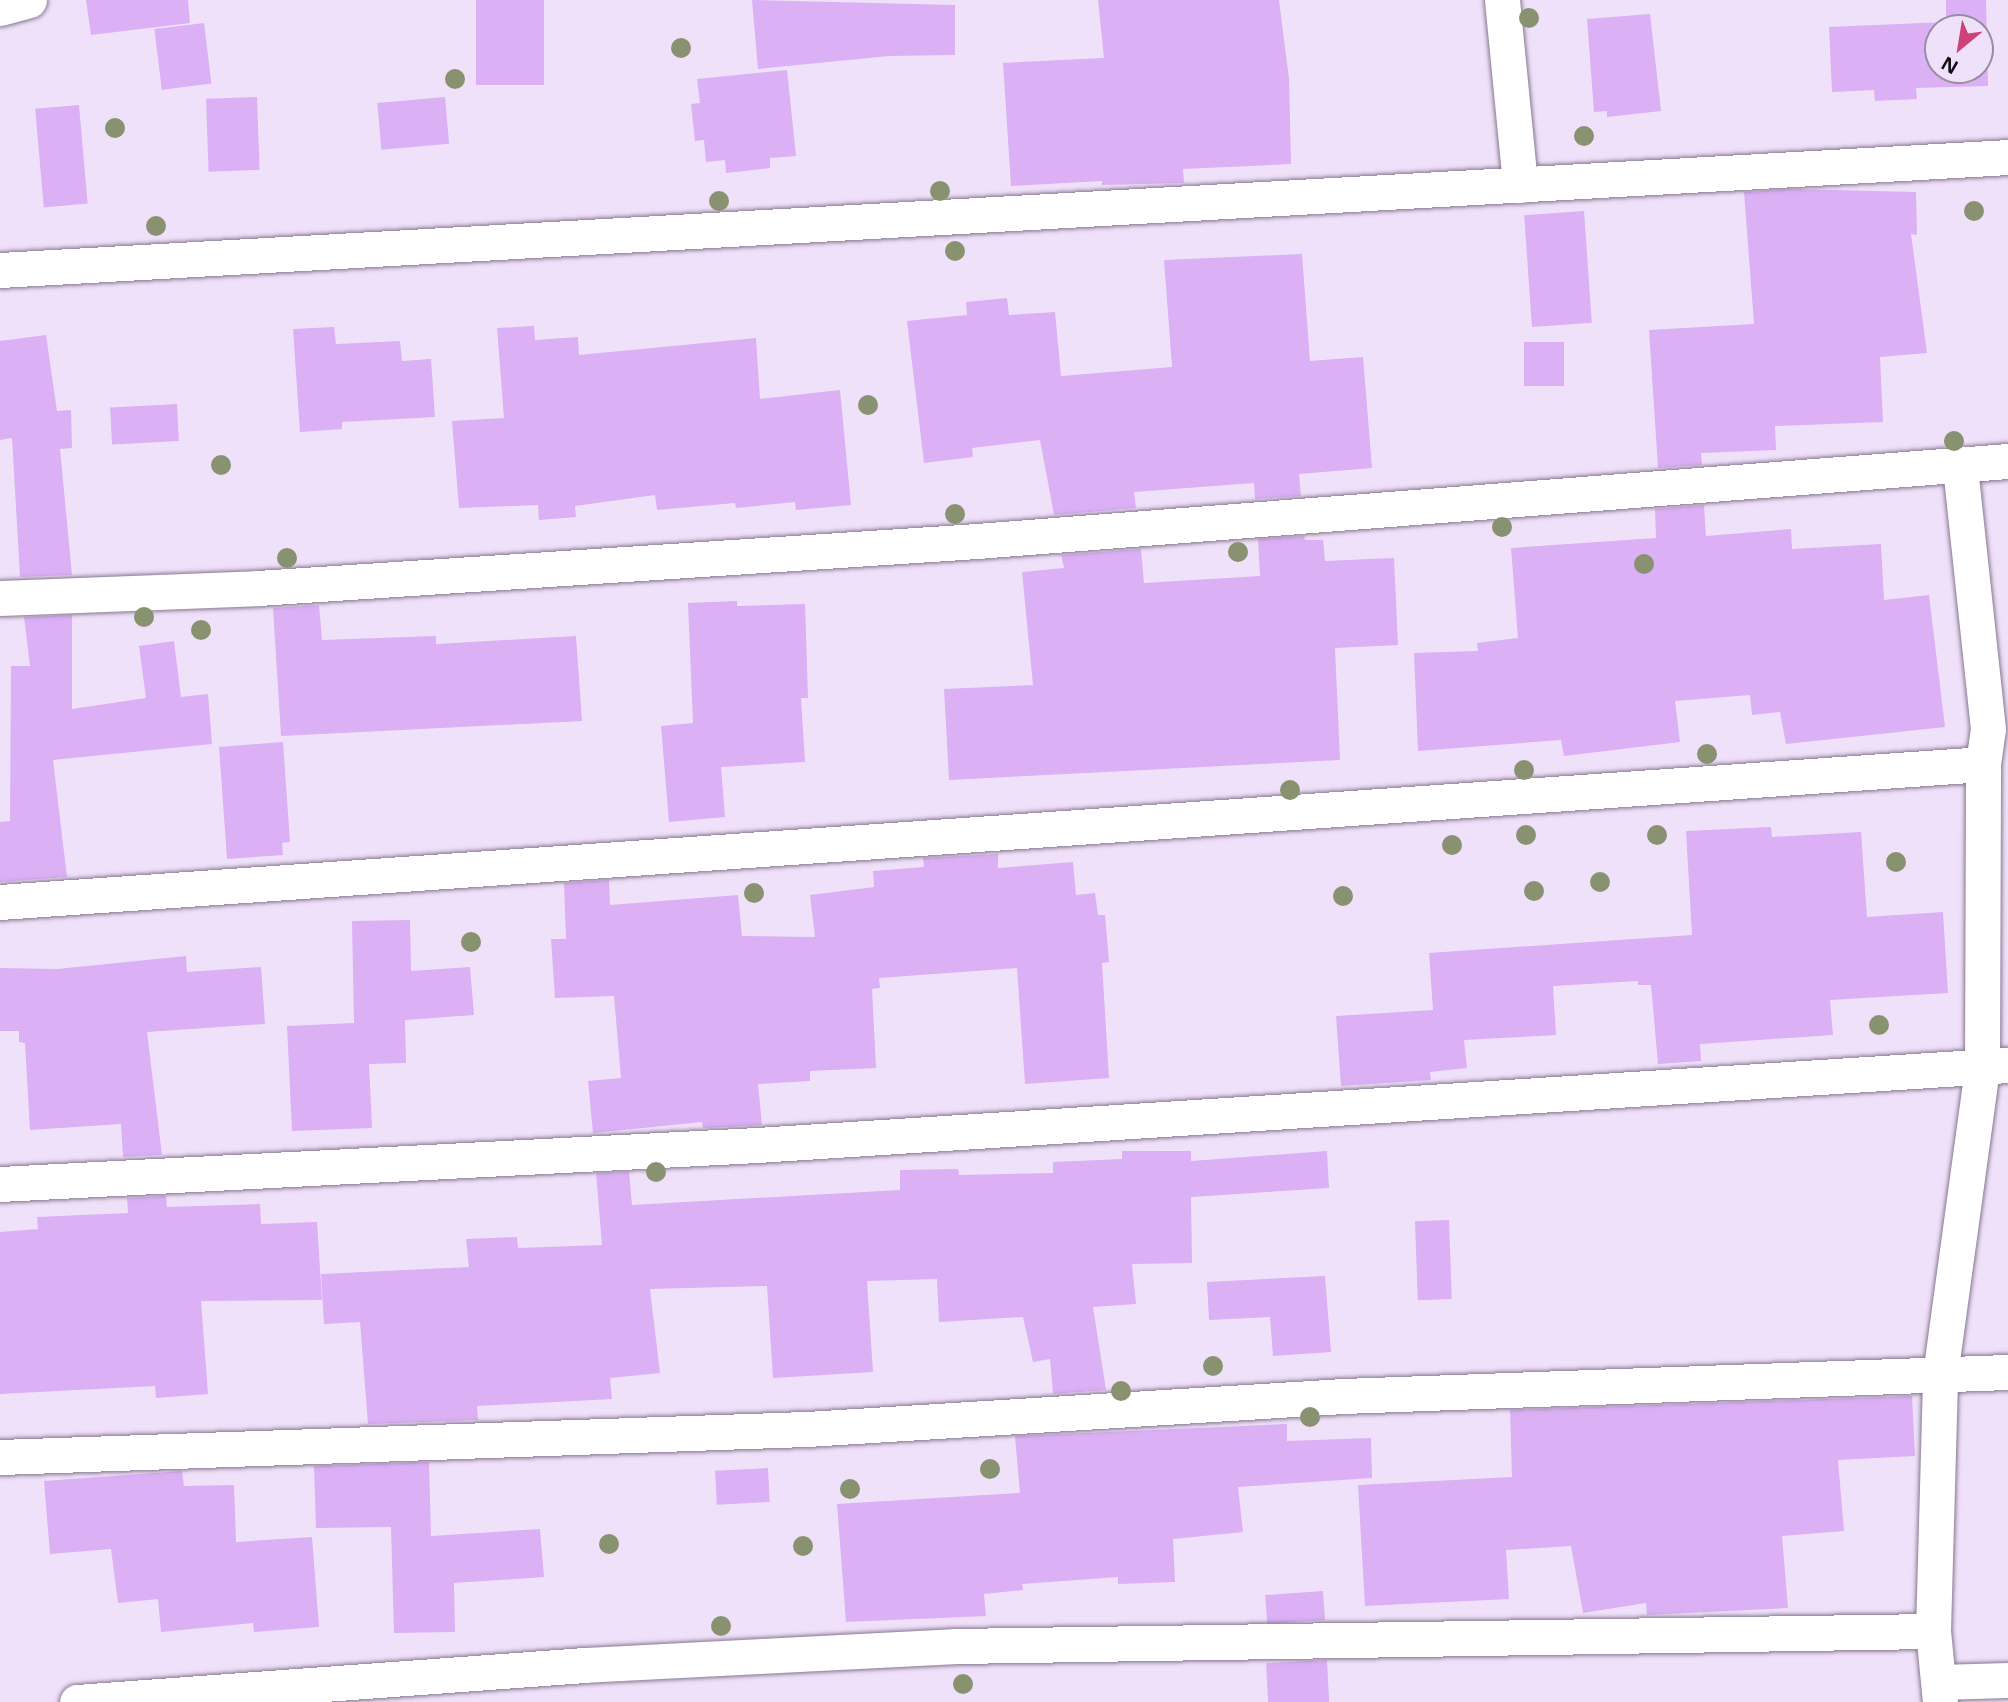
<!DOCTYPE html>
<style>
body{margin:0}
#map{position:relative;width:2008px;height:1702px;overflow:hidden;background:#f0e1fa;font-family:"Noto Sans",sans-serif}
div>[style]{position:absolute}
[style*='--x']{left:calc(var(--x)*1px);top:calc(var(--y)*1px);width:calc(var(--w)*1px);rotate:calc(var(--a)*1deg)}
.building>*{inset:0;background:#dbb0f5;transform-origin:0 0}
.roads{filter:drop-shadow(0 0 2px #86788f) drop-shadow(0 0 2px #86788f)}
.street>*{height:35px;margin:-17.5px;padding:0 17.5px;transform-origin:17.5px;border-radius:17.5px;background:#fff}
.trees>*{width:20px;height:20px;margin:-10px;border-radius:50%;background:#889270}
span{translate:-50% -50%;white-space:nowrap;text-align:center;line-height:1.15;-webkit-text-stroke:6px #f0e1fa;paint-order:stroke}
.north{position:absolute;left:1924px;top:14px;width:70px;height:70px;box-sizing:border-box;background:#f0e1fa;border:2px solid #988d9f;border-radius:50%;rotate:210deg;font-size:19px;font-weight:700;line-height:28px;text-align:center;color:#140f17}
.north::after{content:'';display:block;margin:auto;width:24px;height:32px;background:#cc4279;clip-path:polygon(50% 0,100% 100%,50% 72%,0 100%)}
</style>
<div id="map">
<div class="building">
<div style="clip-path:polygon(86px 0,188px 0,190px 23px,91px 35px)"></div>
<div style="left:476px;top:0;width:68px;height:85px"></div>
<div style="clip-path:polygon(752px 0,955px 5px,955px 55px,889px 56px,758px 69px)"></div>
<div style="clip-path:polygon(1098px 0,1279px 0,1289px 79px,1291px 164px,1183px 169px,1184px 183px,1102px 185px,1102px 181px,1011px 186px,1003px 63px,1104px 58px)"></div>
<div style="clip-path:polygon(evenodd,1946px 0,1986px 0,1988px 86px,1916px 88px,1917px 99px,1875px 101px,1874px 90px,1832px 92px,1829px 27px,1946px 22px,1946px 0,1938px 28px,1980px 28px,1980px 70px,1938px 70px,1938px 28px)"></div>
<div style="clip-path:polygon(1650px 14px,1661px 111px,1607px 117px,1607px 111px,1594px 112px,1587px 19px)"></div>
<div style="left:204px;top:23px;width:61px;height:50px;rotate:83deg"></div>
<div style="clip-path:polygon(787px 70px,796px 156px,770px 158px,770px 168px,726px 173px,725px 160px,706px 162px,704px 140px,695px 141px,691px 104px,700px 103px,697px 79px)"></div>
<div style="left:257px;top:97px;width:73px;height:51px;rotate:88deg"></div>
<div style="left:445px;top:97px;width:47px;height:68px;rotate:85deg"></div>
<div style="left:79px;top:105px;width:99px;height:44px;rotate:85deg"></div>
<div style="clip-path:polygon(1791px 189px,1916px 192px,1917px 235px,1911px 234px,1927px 353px,1880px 357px,1883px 422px,1775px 426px,1776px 450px,1701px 453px,1702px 465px,1658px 468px,1649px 330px,1754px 324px,1744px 192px)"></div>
<div style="left:1584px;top:211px;width:112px;height:60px;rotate:86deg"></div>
<div style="clip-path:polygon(1302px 254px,1310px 361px,1363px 357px,1372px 468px,1299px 474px,1301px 496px,1255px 499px,1254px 483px,1134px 492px,1136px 508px,1054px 515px,1040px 440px,972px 448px,973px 457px,924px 463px,907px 321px,967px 315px,966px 302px,1007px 298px,1009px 315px,1055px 312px,1061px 376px,1172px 367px,1164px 260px)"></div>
<div style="clip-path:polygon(534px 326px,535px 340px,578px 337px,579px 355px,756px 338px,760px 399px,840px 390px,851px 505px,796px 510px,795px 502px,736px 508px,735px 503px,657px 510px,655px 495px,575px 506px,576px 517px,539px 520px,538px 505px,459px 508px,452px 421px,504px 418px,497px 328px)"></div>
<div style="clip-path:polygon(334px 327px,336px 344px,400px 341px,402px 361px,431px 359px,435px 417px,342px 422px,342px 429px,300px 432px,293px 329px)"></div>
<div style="clip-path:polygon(46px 335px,57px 411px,71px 410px,72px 448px,60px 449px,72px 575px,20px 577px,12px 438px,0 440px,0 341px)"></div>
<div style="left:1524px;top:342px;width:40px;height:44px"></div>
<div style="left:177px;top:404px;width:37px;height:67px;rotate:87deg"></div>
<div style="clip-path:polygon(1704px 505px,1706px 536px,1791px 529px,1792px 549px,1881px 544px,1884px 600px,1929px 595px,1945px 727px,1786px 744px,1780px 712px,1752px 715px,1750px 695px,1675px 701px,1680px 742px,1564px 756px,1561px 740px,1418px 751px,1414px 653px,1478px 651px,1477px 643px,1518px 638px,1511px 548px,1656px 538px,1655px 509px)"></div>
<div style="clip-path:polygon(1304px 536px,1305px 540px,1323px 540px,1325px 561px,1394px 558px,1398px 645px,1335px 648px,1340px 760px,949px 780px,944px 689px,1033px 685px,1022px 572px,1064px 568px,1061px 555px,1141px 549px,1144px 583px,1260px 576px,1258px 539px)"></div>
<div style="clip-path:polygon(737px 601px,737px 606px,805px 604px,808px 698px,801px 698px,805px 762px,721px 767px,725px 817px,669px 822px,661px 726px,693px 723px,688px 603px)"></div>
<div style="clip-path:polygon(319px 605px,322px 640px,436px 636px,436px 644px,576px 636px,582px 721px,281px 736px,273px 608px)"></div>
<div style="clip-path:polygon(72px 615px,72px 709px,146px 698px,139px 646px,174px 641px,181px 697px,208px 694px,212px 744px,53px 760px,67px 877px,0 882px,0 822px,10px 821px,11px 666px,30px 666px,24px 617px)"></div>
<div style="clip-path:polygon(283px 742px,290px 842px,282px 843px,283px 855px,227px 859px,219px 747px)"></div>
<div style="clip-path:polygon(1771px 827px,1772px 837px,1861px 832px,1867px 917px,1943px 912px,1948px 993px,1830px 1000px,1833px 1035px,1700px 1044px,1701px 1061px,1658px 1064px,1651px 985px,1638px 985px,1638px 981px,1553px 986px,1556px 1035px,1464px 1040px,1467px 1068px,1430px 1072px,1431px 1080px,1341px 1086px,1336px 1016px,1433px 1010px,1429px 953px,1692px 935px,1686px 831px)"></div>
<div style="clip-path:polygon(998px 854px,998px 868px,1073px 862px,1076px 895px,1095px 893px,1098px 915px,1105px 915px,1109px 962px,1102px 963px,1109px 1078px,1025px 1084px,1017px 968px,879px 978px,880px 988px,872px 989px,876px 1068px,810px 1071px,810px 1081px,758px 1084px,762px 1125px,703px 1128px,702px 1122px,593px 1133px,588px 1081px,621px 1078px,614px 996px,555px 998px,551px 939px,566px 939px,564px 883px,609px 880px,610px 905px,738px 895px,742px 936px,815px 937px,810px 895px,874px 887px,873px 871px,924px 867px,923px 858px)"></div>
<div style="clip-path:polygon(410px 920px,411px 971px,470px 967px,474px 1015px,405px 1020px,406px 1063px,369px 1064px,372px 1128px,292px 1131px,287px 1026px,354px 1023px,352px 921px)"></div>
<div style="clip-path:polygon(186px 956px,187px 972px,261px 967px,265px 1024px,147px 1032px,162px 1155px,123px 1157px,121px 1124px,30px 1130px,25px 1043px,19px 1042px,19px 1031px,0 1031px,0 968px,57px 969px)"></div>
<div style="clip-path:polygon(1122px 1151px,1191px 1151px,1191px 1161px,1327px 1151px,1329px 1188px,1191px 1197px,1192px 1263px,1132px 1264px,1136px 1304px,1093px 1307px,1106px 1390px,1053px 1394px,1050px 1359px,1033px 1362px,1023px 1317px,939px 1322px,937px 1279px,867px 1281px,873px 1372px,773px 1378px,767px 1286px,650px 1289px,660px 1373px,610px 1378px,612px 1399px,477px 1406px,478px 1420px,368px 1424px,360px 1322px,324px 1324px,321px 1274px,469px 1267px,466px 1239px,517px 1237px,518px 1248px,602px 1245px,596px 1173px,629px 1172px,632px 1205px,900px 1190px,900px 1170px,958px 1169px,959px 1175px,1053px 1173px,1053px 1162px,1122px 1159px)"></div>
<div style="clip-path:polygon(166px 1196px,167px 1207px,260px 1204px,261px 1224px,317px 1222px,322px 1300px,201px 1301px,208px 1394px,156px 1398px,155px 1386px,0 1394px,0 1232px,38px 1229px,37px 1217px,128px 1213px,127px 1198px)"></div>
<div style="left:1449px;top:1220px;width:79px;height:34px;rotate:88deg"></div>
<div style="clip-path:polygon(1325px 1276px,1331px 1352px,1273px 1356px,1270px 1317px,1209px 1320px,1207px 1282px)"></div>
<div style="clip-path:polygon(1912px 1396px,1915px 1456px,1838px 1460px,1844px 1531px,1782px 1536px,1788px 1608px,1647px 1615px,1646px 1603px,1583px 1613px,1571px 1546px,1506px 1550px,1509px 1599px,1365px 1606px,1358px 1485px,1512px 1477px,1510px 1410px)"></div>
<div style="clip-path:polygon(1287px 1424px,1287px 1441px,1371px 1438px,1372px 1478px,1238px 1487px,1243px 1532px,1173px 1539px,1175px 1582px,1118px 1584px,1118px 1577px,1022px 1584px,1023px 1590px,984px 1594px,986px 1616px,846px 1622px,837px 1504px,1020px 1493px,1015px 1436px)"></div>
<div style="clip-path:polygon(429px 1462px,431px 1536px,540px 1529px,544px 1577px,454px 1583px,455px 1632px,394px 1633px,391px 1527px,316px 1528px,314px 1466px)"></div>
<div style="left:768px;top:1468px;width:34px;height:53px;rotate:87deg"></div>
<div style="clip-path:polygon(182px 1471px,184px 1486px,234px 1485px,236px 1542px,312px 1537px,319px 1627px,254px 1632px,253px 1623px,161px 1632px,158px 1599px,118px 1603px,111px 1549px,50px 1554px,44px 1481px)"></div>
<div style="left:1323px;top:1591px;width:29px;height:58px;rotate:86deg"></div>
<div style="left:1327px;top:1660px;width:42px;height:61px;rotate:87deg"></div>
</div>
<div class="roads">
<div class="street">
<div style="--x:1502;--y:0;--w:186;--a:84.4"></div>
<div style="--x:0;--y:8;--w:30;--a:-15"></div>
<div style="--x:0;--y:270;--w:2011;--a:-3.22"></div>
<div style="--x:0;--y:598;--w:258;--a:-2.2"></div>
<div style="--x:258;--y:588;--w:721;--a:-3.74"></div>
<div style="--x:977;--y:541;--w:1034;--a:-4.44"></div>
<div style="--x:0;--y:902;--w:1988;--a:-3.98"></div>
<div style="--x:0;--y:1184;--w:758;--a:-2.95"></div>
<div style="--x:757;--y:1145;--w:1254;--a:-3.66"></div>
<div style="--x:0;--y:1457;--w:807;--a:-1.99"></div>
<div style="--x:807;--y:1429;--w:537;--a:-3.52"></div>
<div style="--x:1343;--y:1396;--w:665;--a:-2.07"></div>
<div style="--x:1939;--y:1682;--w:69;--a:-1.7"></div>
<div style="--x:77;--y:1702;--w:508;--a:-4.17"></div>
<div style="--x:584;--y:1665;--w:371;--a:-2.9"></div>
<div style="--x:955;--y:1646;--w:978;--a:-0.88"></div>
<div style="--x:1940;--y:1702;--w:71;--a:-95.6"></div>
<div style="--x:1933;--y:1631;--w:256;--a:-88.4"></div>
<div style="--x:1940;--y:1375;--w:311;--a:-82.2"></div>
<div style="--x:1982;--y:1067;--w:303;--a:-89.8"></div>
<div style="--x:1983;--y:764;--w:35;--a:-82"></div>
<div style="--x:1988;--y:729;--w:263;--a:-96.1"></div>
</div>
</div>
<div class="trees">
<div style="left:1529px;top:18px"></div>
<div style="left:681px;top:48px"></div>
<div style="left:455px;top:79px"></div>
<div style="left:115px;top:128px"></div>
<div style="left:1584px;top:136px"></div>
<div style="left:940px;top:191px"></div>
<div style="left:719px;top:201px"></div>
<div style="left:1974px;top:211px"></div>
<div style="left:156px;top:226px"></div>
<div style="left:955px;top:251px"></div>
<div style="left:868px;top:405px"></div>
<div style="left:1954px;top:441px"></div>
<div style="left:221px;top:465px"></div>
<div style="left:955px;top:514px"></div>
<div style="left:1502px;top:527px"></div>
<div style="left:1238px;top:552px"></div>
<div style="left:287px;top:558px"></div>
<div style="left:1644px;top:564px"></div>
<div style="left:144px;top:617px"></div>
<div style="left:201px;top:630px"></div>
<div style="left:1707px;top:754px"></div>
<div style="left:1524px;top:770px"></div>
<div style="left:1290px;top:790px"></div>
<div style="left:1526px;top:835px"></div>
<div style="left:1657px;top:835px"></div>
<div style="left:1452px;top:845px"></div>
<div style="left:1896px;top:862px"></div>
<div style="left:1600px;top:882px"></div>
<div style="left:1534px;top:891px"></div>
<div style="left:754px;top:893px"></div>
<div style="left:1343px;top:896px"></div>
<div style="left:471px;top:942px"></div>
<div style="left:1879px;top:1025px"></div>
<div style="left:656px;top:1172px"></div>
<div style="left:1213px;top:1366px"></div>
<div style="left:1121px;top:1391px"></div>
<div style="left:1310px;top:1417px"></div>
<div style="left:990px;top:1469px"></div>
<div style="left:850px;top:1489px"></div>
<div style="left:609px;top:1544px"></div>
<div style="left:803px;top:1546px"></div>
<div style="left:721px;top:1626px"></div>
<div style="left:963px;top:1684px"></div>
</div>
<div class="north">N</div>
</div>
